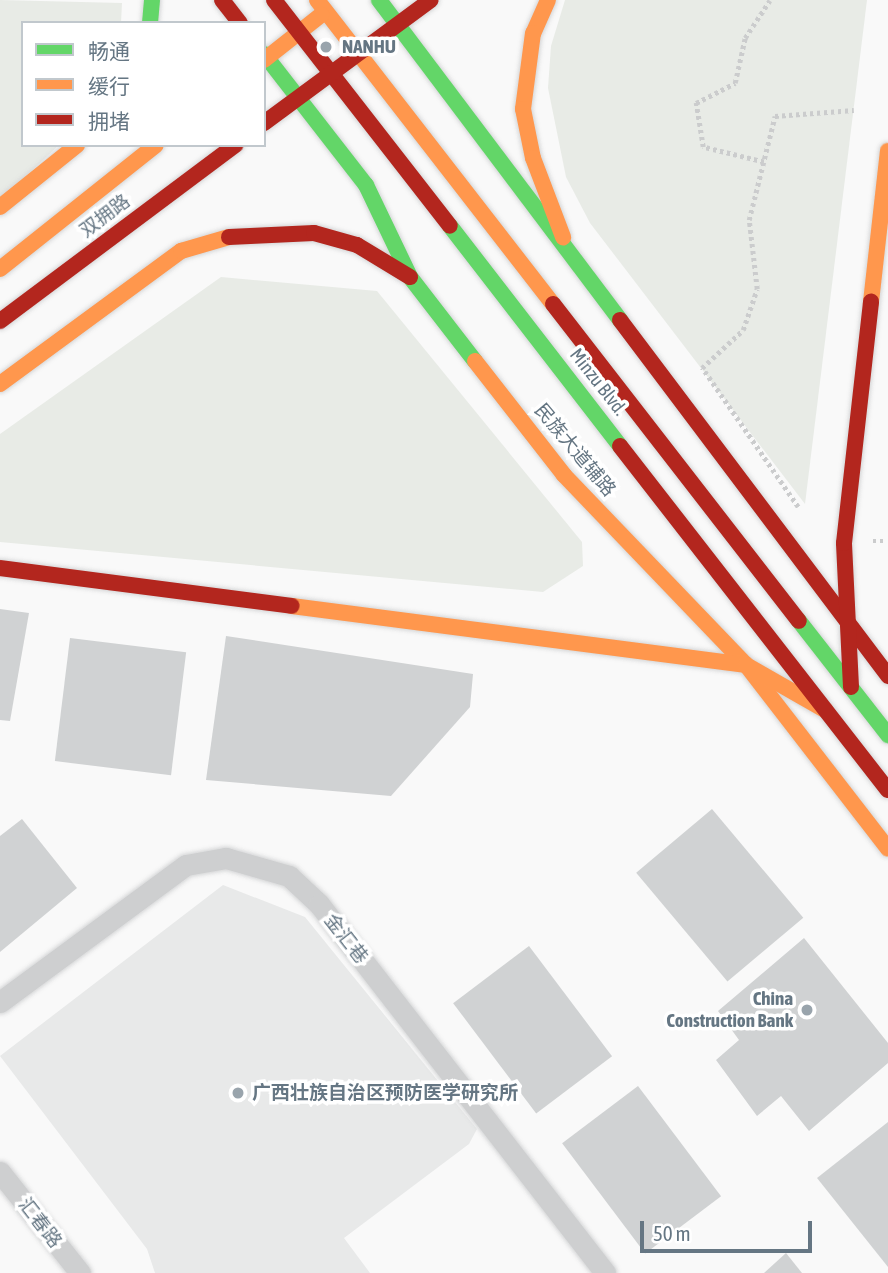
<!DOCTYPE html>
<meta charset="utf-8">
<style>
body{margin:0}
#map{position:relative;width:888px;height:1273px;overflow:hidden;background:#f9f9f9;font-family:"Asap Condensed","Noto Sans SC",sans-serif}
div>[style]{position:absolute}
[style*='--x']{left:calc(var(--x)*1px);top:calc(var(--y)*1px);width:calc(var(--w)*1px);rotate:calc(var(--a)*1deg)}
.built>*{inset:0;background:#e8e9e9}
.green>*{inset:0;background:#e8ebe6}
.building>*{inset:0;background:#d0d2d3;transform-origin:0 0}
.path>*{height:4.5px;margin-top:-2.25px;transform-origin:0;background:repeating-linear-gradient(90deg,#cbcccd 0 3.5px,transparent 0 7px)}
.roads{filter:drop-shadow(0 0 2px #d5d6d7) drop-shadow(0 0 2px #d5d6d7)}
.street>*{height:21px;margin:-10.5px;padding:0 10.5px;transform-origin:10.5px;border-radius:10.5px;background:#cecfd0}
.fast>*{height:16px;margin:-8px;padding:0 8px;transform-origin:8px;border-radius:8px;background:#63d668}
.slow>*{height:16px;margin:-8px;padding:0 8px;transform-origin:8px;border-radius:8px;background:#ff974d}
.jam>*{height:16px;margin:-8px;padding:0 8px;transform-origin:8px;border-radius:8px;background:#b3261e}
.dots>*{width:19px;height:19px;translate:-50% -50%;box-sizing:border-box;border:4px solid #fff;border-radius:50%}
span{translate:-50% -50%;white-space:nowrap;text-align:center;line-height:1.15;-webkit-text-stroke:7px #fff;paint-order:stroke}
.poi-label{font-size:19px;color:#657683;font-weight:700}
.left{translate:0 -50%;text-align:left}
.right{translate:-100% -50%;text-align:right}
.street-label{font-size:19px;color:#657683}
.legend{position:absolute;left:21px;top:21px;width:245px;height:126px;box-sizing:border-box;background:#fff;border:2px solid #c1c8cd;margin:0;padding:9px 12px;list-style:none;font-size:21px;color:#657683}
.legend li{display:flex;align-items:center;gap:14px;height:35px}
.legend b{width:35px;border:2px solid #c1c8cd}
.scale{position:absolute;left:640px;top:1221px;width:172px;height:32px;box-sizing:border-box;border:4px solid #657683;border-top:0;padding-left:9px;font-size:21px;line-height:24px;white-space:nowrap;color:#657683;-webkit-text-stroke:5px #fff;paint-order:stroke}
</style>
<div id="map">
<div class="built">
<div style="clip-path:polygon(223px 885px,305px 917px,477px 1129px,469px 1144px,344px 1238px,370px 1273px,155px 1273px,147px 1249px,0 1056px)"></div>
</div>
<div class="green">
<div style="clip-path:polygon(0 0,122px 3px,121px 23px,23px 23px,23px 145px,59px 145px,0 200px)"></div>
<div style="clip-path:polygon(565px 0,867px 0,805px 504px,590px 223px,566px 177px,548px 88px,551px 46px)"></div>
<div style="clip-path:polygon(221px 277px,377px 291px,582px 542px,583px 566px,543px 592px,0 542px,0 434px)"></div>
</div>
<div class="building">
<div style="clip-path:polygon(0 609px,29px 613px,10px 721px,0 720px)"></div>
<div style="clip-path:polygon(226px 636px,473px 674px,470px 707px,391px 796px,206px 780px)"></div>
<div style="left:70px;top:638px;width:117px;height:124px;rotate:7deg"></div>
<div style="left:712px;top:809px;width:142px;height:99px;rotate:50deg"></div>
<div style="clip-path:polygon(22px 819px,77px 888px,0 952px,0 836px)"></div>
<div style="clip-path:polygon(804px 938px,888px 1043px,888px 1063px,809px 1131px,781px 1096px,757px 1116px,716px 1060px,739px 1040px,718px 1011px)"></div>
<div style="left:529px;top:946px;width:138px;height:95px;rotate:53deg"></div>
<div style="left:638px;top:1086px;width:138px;height:95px;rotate:53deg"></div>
<div style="clip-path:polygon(888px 1122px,888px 1267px,817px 1178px)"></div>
<div style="clip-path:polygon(786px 1253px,802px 1273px,764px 1273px)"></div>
</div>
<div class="path">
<div style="--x:764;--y:162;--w:63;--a:-166.2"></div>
<div style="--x:703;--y:147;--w:45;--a:-99"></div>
<div style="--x:696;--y:103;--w:44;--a:-27.1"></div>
<div style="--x:735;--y:83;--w:46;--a:-77.5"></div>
<div style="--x:745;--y:38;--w:45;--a:-56.7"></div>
<div style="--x:798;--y:507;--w:169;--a:-124.6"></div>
<div style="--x:702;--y:368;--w:56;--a:-42.8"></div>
<div style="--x:743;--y:330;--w:43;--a:-71.1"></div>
<div style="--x:757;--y:289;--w:69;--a:-96.6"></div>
<div style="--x:749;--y:220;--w:107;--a:-76"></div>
<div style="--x:775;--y:116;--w:79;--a:-4.3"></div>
<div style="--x:873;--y:541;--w:12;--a:0"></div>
</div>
<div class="roads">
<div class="street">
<div style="--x:0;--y:1002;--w:231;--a:-36.4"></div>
<div style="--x:186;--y:865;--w:41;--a:-9.9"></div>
<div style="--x:226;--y:858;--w:66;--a:15.9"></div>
<div style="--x:289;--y:876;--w:41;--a:43"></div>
<div style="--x:319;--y:904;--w:467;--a:52.2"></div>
<div style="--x:0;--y:1172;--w:129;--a:51.6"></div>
</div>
<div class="fast">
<div style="--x:379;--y:0;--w:401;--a:53"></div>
<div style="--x:150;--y:23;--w:23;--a:-85"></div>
<div style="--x:264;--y:54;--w:166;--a:52.1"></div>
<div style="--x:366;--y:185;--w:102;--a:64.4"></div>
<div style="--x:410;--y:277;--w:106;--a:52.3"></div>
<div style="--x:450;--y:226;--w:278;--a:52.3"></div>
<div style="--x:799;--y:621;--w:145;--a:52"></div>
</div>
<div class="slow">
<div style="--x:317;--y:0;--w:385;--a:52.2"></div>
<div style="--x:548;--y:0;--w:36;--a:114"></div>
<div style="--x:533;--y:33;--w:77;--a:97.5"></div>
<div style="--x:523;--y:109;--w:50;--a:78.5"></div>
<div style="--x:533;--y:158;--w:85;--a:69.2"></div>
<div style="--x:264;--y:60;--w:73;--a:-38.3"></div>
<div style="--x:0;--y:207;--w:99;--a:-38.8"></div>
<div style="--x:0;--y:269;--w:199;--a:-38.5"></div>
<div style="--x:871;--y:302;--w:152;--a:-83.6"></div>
<div style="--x:475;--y:361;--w:145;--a:52"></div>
<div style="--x:564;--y:475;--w:263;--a:46.2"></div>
<div style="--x:746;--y:665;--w:232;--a:52.3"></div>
<div style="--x:0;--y:384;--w:225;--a:-36.3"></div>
<div style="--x:181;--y:251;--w:50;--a:-16.3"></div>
<div style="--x:292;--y:606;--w:458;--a:7.4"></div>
<div style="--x:746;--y:665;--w:91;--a:29.7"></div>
</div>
<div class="jam">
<div style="--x:222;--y:0;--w:29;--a:52"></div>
<div style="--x:274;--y:0;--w:286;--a:52.1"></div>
<div style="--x:264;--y:123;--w:207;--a:-36.4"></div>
<div style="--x:229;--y:237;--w:85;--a:-2.7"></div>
<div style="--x:314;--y:233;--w:45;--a:15.6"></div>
<div style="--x:357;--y:245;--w:62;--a:31.1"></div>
<div style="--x:553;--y:304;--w:401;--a:52.2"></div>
<div style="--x:620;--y:320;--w:446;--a:53"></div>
<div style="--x:0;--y:321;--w:294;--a:-36.8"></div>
<div style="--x:620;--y:446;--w:436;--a:52.1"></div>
<div style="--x:0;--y:568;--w:294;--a:7.4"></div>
<div style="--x:851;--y:687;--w:144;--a:-92.8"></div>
<div style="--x:844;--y:543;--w:243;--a:-83.6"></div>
</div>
</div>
<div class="dots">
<div style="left:326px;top:47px;background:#99a4ac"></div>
<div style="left:807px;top:1010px;background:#99a4ac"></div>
<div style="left:238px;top:1093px;background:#99a4ac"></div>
</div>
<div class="poi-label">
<span class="left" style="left:342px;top:47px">NANHU</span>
<span class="right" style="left:793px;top:1010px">China<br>Construction Bank</span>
<span class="left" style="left:252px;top:1093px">广西壮族自治区预防医学研究所</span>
</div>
<div class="street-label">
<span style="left:105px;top:216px;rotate:-37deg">双拥路</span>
<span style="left:598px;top:382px;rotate:52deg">Minzu Blvd.</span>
<span style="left:575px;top:450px;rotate:50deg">民族大道辅路</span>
<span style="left:346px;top:939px;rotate:52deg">金汇巷</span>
<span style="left:40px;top:1223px;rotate:52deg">汇春路</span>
</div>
<ul class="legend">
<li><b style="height:9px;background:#63d668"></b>畅通</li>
<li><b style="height:9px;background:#ff974d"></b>缓行</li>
<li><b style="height:9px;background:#b3261e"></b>拥堵</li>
</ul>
<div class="scale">50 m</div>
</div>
